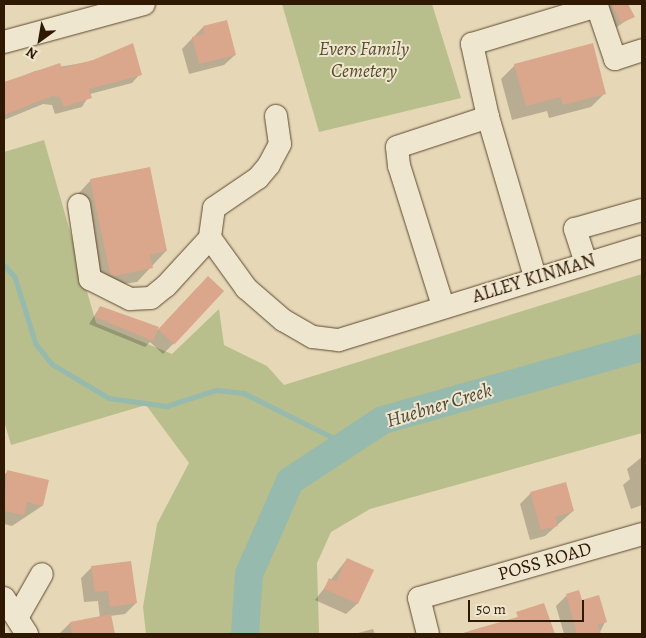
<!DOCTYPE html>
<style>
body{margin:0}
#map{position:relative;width:646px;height:638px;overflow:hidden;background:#e6d8b7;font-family:Alegreya,serif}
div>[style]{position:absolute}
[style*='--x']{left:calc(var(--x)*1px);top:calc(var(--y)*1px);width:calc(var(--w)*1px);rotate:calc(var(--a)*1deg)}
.green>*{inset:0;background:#b8be8c}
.shadow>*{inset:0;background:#0003}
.stream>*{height:4.5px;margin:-2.25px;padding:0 2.25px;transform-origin:2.25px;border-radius:2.25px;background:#96baad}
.river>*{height:28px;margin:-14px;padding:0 14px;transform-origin:14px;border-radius:14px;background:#96baad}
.building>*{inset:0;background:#daa68c;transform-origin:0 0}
.roads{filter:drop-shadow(0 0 1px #5d492f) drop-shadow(0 0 1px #5d492f)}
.minor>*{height:22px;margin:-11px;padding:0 11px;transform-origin:11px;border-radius:11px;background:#efe6d0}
span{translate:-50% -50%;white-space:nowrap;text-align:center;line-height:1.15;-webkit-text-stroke:4px #efe6d0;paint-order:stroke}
.park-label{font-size:19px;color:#584b2b;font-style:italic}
.street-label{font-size:19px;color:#2f1902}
.water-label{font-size:20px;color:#4e4935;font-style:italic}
.frame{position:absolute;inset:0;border:5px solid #2f1902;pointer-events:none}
.north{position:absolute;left:15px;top:15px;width:50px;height:50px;-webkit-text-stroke:4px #efe6d0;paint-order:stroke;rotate:212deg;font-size:14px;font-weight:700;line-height:20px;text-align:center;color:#2f1902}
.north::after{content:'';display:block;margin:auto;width:18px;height:22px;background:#2f1902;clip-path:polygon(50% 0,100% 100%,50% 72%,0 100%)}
.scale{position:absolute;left:468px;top:600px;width:116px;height:22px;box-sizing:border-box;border:2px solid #2f1902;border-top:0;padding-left:6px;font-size:15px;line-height:18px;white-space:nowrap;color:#2f1902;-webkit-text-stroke:4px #efe6d0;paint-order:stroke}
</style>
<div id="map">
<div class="green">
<div style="clip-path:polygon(282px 4px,432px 4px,461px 98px,319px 132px)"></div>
<div style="clip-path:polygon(44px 140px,96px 323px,172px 354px,219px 309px,224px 345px,267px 366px,284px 385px,642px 274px,642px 433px,370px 509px,331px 532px,317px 563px,319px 634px,146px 634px,143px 607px,157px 524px,189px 463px,146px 405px,11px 445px,4px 421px,4px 152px)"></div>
</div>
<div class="shadow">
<div style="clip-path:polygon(602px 4px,627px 4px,633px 16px,614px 29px)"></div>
<div style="clip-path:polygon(203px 27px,235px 55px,224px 65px,189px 74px,182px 49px)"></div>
<div style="clip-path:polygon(94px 61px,140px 74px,132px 83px,90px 94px,82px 107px,55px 114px,52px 105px,43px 104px,4px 120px,4px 84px,35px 71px)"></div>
<div style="clip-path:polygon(515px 65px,605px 93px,591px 107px,549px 118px,547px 111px,512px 120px,501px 79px)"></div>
<div style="clip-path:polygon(91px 180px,166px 251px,137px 282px,96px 288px,77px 195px)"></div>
<div style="clip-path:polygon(197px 288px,174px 343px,163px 354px,150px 342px,145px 347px,89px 324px,100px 307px,155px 333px)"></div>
<div style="clip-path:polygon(642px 457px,642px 505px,631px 509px,623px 485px,630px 479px,627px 469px)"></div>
<div style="clip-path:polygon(8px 471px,48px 481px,42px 506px,12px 526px,4px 524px,4px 475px)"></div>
<div style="clip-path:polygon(531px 493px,573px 511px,545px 536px,530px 540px,520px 504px)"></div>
<div style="clip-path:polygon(347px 559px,372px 571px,357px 604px,346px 614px,315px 600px)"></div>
<div style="clip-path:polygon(92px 567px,136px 603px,125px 614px,110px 616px,114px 634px,59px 634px,70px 623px,100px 618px,98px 601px,84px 602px,81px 578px)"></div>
<div style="clip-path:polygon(566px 596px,605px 622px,599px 634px,564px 634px,556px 606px)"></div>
<div style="clip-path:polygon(544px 605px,553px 634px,459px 634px,511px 620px)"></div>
<div style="clip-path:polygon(373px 629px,375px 634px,354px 634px)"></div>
</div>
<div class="stream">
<div style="--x:4;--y:265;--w:16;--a:47"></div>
<div style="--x:15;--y:277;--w:70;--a:72.6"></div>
<div style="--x:36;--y:344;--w:26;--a:51"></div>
<div style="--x:52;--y:364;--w:66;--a:30.8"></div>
<div style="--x:109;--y:398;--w:59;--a:7.9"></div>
<div style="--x:167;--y:406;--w:52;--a:-18.1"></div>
<div style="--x:216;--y:390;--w:28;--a:6"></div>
<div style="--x:244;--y:393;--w:114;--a:26.6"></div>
</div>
<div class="river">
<div style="--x:245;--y:634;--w:60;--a:-86.2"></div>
<div style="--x:249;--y:574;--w:102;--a:-66.2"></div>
<div style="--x:290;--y:481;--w:111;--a:-33.3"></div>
<div style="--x:383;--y:420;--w:269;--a:-15.7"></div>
</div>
<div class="building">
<div style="clip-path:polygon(612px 4px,628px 4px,635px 17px,621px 23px)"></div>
<div style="clip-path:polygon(227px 20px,236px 55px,199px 64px,192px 37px,204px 34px,203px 26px)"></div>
<div style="clip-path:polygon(133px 43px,142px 75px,89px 89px,92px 98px,64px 107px,60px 97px,52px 96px,4px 115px,4px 82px,60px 63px,62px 68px,93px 60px)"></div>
<div style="clip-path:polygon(593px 43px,606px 94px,563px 105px,561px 97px,526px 106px,514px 64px)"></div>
<div style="clip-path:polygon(150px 167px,167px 251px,150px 255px,153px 268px,114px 276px,110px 274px,90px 179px)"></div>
<div style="left:208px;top:276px;width:22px;height:73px;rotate:43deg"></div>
<div style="clip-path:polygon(100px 306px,159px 327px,153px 341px,95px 317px)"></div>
<div style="clip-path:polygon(7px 470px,49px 480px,43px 506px,27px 502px,24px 515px,4px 511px)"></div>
<div style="clip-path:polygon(566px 482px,574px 511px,555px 517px,558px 526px,541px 530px,530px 492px)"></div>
<div style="clip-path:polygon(347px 558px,374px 570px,358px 604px,324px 589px,329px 578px,336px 582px)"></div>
<div style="clip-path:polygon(131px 561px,137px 603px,110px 607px,108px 591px,95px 592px,91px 566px)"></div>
<div style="clip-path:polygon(579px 590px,582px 600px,599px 595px,607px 622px,598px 625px,601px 634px,577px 634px,566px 594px)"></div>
<div style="clip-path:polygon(544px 603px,555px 634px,469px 634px,469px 631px,518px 617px,516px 612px)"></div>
<div style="clip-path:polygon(111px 614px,115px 634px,72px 634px,70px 622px)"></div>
</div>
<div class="roads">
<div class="minor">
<div style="--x:4;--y:42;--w:145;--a:-15.2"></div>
<div style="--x:276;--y:116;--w:28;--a:82"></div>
<div style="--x:280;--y:144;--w:24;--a:118"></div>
<div style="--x:269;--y:165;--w:17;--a:130"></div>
<div style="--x:258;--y:178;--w:53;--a:145.7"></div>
<div style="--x:214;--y:208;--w:30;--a:98"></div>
<div style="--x:210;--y:238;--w:62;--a:54.2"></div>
<div style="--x:246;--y:288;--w:49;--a:40.9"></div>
<div style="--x:283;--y:320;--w:34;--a:30"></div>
<div style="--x:313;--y:337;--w:26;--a:7"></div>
<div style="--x:339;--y:340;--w:317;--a:-17.1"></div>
<div style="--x:488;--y:117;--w:167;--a:73.6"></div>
<div style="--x:79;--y:205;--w:75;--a:81.5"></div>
<div style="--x:90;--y:279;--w:45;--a:26.6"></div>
<div style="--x:130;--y:299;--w:21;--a:-3"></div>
<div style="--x:151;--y:298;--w:19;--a:-39"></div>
<div style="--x:166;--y:286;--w:65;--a:-47.5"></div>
<div style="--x:586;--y:263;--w:36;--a:-108"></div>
<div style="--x:575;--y:229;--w:70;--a:-15.8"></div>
<div style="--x:443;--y:306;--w:147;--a:-107.4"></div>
<div style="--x:399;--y:166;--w:19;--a:-96"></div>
<div style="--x:397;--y:147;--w:96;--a:-18.2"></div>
<div style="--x:488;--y:117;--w:75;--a:-102.4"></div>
<div style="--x:472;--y:44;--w:131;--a:-16.9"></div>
<div style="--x:597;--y:6;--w:56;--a:71.2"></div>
<div style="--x:615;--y:59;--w:28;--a:-18"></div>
<div style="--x:4;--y:598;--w:43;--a:57.4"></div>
<div style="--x:18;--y:616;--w:48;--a:-60.3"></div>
<div style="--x:428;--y:634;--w:37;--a:-104"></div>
<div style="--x:419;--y:598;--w:232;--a:-16"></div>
</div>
</div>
<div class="park-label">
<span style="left:364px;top:61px">Evers Family<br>Cemetery</span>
</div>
<div class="street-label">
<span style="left:534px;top:279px;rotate:-17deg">ALLEY KINMAN</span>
<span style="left:545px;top:562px;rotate:-16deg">POSS ROAD</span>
</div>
<div class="water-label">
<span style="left:439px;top:405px;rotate:-17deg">Huebner Creek</span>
</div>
<div class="frame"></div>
<div class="north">N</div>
<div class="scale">50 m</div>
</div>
